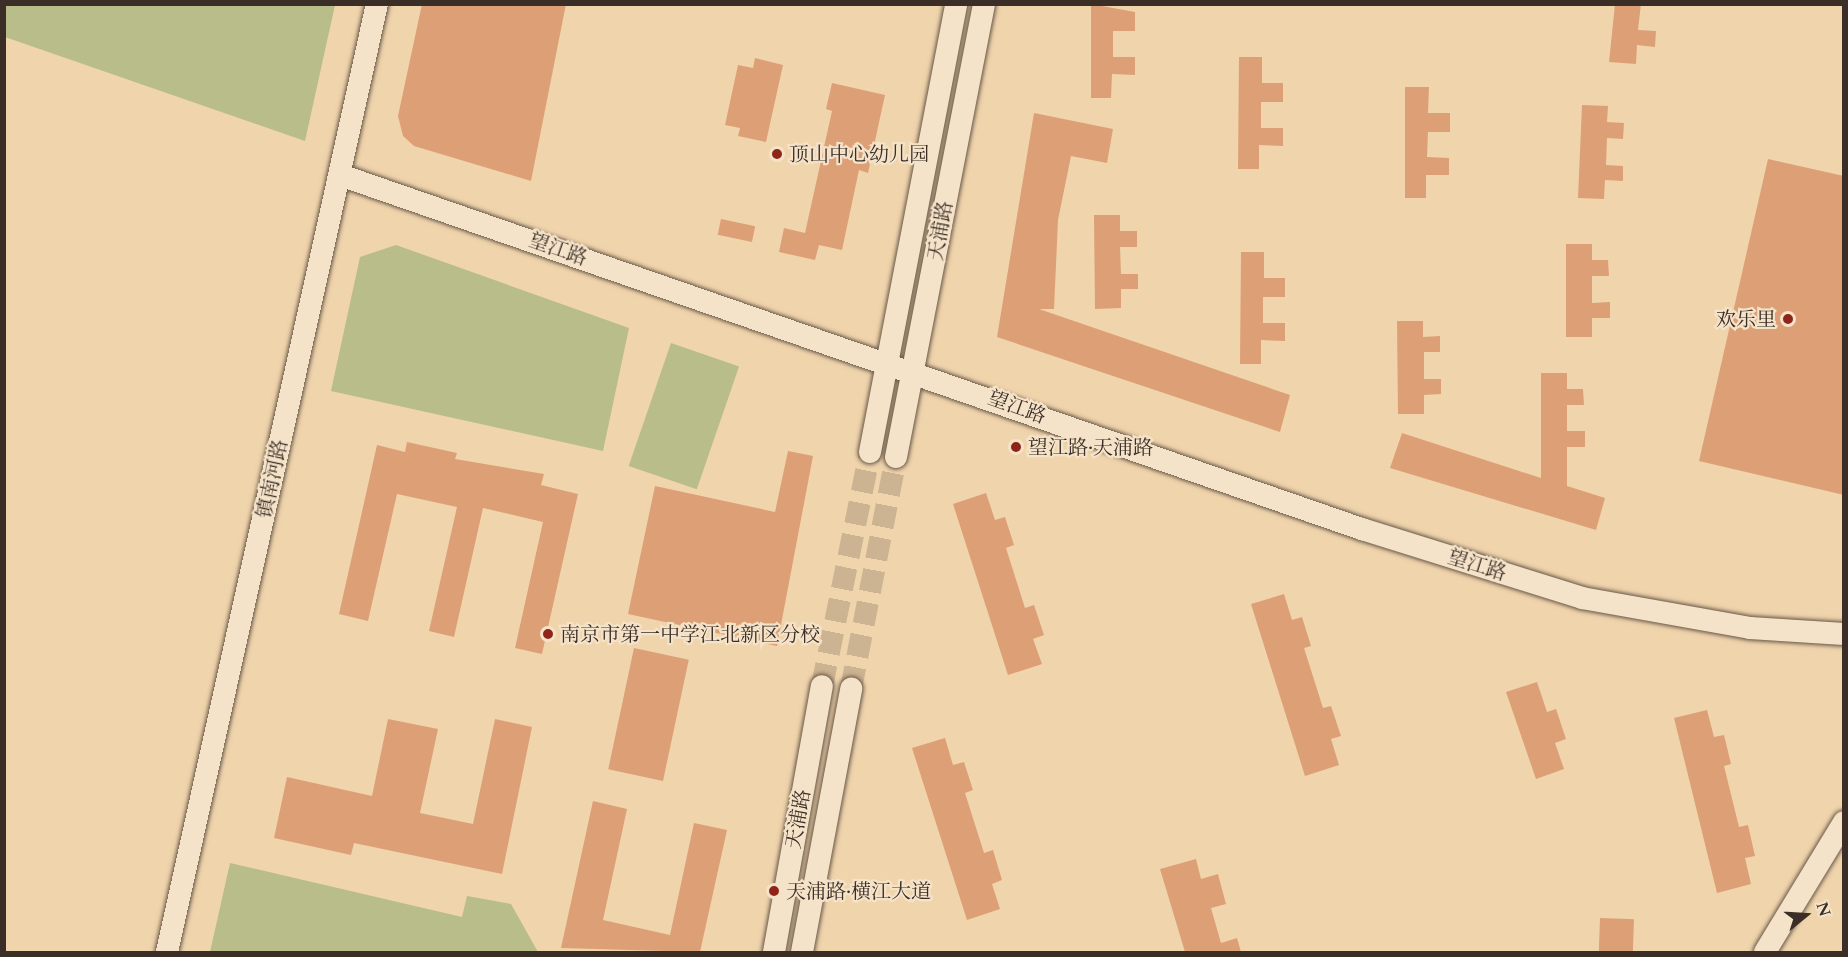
<!DOCTYPE html>
<meta charset="utf-8">
<style>
body{margin:0}
#map{position:relative;width:1848px;height:957px;overflow:hidden;background:#f0d4ac;font-family:Cardo,"Noto Serif SC",serif}
div>[style]{position:absolute}
[style*='--x']{left:calc(var(--x)*1px);top:calc(var(--y)*1px);width:calc(var(--w)*1px);rotate:calc(var(--a)*1deg)}
.green>*{inset:0;background:#b8bd8a;transform-origin:0 0}
.building>*{inset:0;background:#dda076;transform-origin:0 0}
.tertiary-tunnel>*{height:22px;margin-top:-11px;transform-origin:0;background:repeating-linear-gradient(90deg,#ccb391 0 22px,transparent 0 33px)}
.roads{filter:drop-shadow(0 0 2px #685848) drop-shadow(0 0 2px #685848)}
.tertiary>*{height:22px;margin:-11px;padding:0 11px;transform-origin:11px;border-radius:11px;background:#f5e3c9}
.dots>*{width:16px;height:16px;translate:-50% -50%;box-sizing:border-box;border:3px solid #f5e3c9;border-radius:50%}
span{translate:-50% -50%;white-space:nowrap;text-align:center;line-height:1.15;-webkit-text-stroke:4.5px #f5e3c9;paint-order:stroke}
.poi-label{font-size:20px;color:#3b2e27}
.left{translate:0 -50%;text-align:left}
.right{translate:-100% -50%;text-align:right}
.street-label{font-size:20px;color:#3b2e27}
.frame{position:absolute;inset:0;border:6px solid #3b2e27;pointer-events:none}
.north{position:absolute;left:1776px;top:885px;width:60px;height:60px;-webkit-text-stroke:4px #f5e3c9;paint-order:stroke;rotate:72deg;font-size:16px;font-weight:700;line-height:24px;text-align:center;color:#3b2e27}
.north::after{content:'';display:block;margin:auto;width:21px;height:27px;background:#3b2e27;clip-path:polygon(50% 0,100% 100%,50% 72%,0 100%)}
</style>
<div id="map">
<div class="green">
<div style="clip-path:polygon(5px 4px,335px 4px,335px 5px,305px 141px,5px 37px)"></div>
<div style="clip-path:polygon(396px 245px,629px 328px,603px 451px,331px 391px,360px 257px)"></div>
<div style="left:671px;top:343px;width:72px;height:130px;rotate:19deg"></div>
<div style="clip-path:polygon(230px 863px,462px 917px,467px 896px,511px 904px,538px 952px,210px 952px)"></div>
</div>
<div class="building">
<div style="clip-path:polygon(422px 4px,566px 4px,531px 181px,414px 146px,403px 136px,398px 116px)"></div>
<div style="clip-path:polygon(1091px 4px,1135px 12px,1135px 31px,1113px 31px,1113px 57px,1135px 57px,1135px 75px,1112px 74px,1111px 98px,1091px 98px)"></div>
<div style="clip-path:polygon(1615px 4px,1641px 4px,1638px 30px,1656px 31px,1655px 47px,1637px 45px,1636px 64px,1609px 62px)"></div>
<div style="clip-path:polygon(1239px 57px,1262px 57px,1262px 83px,1283px 83px,1283px 102px,1261px 102px,1261px 128px,1283px 128px,1283px 146px,1259px 145px,1259px 169px,1238px 169px)"></div>
<div style="clip-path:polygon(755px 58px,783px 65px,766px 142px,738px 136px,740px 128px,725px 125px,738px 65px,753px 68px)"></div>
<div style="clip-path:polygon(832px 83px,885px 95px,868px 173px,859px 170px,842px 250px,819px 245px,815px 260px,779px 252px,784px 228px,805px 233px,832px 111px,826px 109px)"></div>
<div style="clip-path:polygon(1405px 87px,1429px 87px,1428px 113px,1450px 113px,1450px 132px,1428px 132px,1427px 157px,1449px 158px,1449px 175px,1426px 175px,1426px 198px,1405px 198px)"></div>
<div style="clip-path:polygon(1582px 105px,1608px 106px,1607px 122px,1624px 123px,1623px 139px,1607px 138px,1606px 165px,1623px 166px,1623px 181px,1605px 180px,1604px 199px,1578px 198px)"></div>
<div style="clip-path:polygon(1034px 113px,1113px 129px,1107px 163px,1071px 156px,1058px 220px,1054px 309px,1039px 309px,1290px 395px,1280px 432px,997px 337px)"></div>
<div style="clip-path:polygon(1768px 159px,1844px 176px,1844px 495px,1699px 461px)"></div>
<div style="clip-path:polygon(1094px 215px,1120px 215px,1120px 231px,1137px 231px,1137px 247px,1120px 247px,1121px 274px,1138px 274px,1138px 289px,1121px 289px,1121px 308px,1095px 309px)"></div>
<div style="left:721px;top:219px;width:35px;height:16px;rotate:12deg"></div>
<div style="clip-path:polygon(1566px 244px,1592px 244px,1592px 260px,1608px 260px,1609px 276px,1592px 276px,1592px 303px,1610px 302px,1610px 318px,1592px 318px,1592px 337px,1566px 337px)"></div>
<div style="clip-path:polygon(1241px 252px,1264px 252px,1264px 278px,1285px 278px,1285px 297px,1263px 297px,1263px 323px,1285px 323px,1285px 341px,1261px 340px,1261px 364px,1240px 364px)"></div>
<div style="clip-path:polygon(1397px 321px,1423px 321px,1423px 337px,1440px 336px,1440px 352px,1424px 352px,1424px 379px,1441px 379px,1441px 394px,1424px 395px,1424px 414px,1398px 414px)"></div>
<div style="clip-path:polygon(1541px 373px,1567px 373px,1567px 389px,1583px 389px,1584px 405px,1567px 405px,1567px 431px,1585px 431px,1585px 447px,1567px 447px,1567px 486px,1605px 498px,1596px 530px,1390px 468px,1402px 433px,1541px 478px)"></div>
<div style="clip-path:polygon(407px 442px,457px 453px,455px 459px,544px 474px,541px 485px,578px 494px,542px 654px,515px 648px,543px 522px,483px 508px,454px 637px,429px 631px,457px 507px,397px 494px,368px 621px,339px 614px,377px 445px,405px 452px)"></div>
<div style="clip-path:polygon(788px 451px,813px 456px,777px 646px,628px 614px,655px 486px,775px 512px)"></div>
<div style="clip-path:polygon(986px 493px,995px 520px,1005px 517px,1014px 545px,1006px 548px,1025px 608px,1034px 605px,1044px 635px,1033px 639px,1042px 664px,1008px 675px,953px 504px)"></div>
<div style="clip-path:polygon(1284px 594px,1292px 620px,1302px 617px,1311px 646px,1304px 648px,1323px 708px,1331px 706px,1341px 736px,1331px 739px,1339px 765px,1305px 776px,1251px 604px)"></div>
<div style="left:634px;top:648px;width:56px;height:124px;rotate:12deg"></div>
<div style="clip-path:polygon(1537px 682px,1547px 712px,1556px 709px,1566px 739px,1555px 743px,1564px 769px,1536px 779px,1506px 692px)"></div>
<div style="clip-path:polygon(1707px 710px,1714px 737px,1724px 735px,1731px 764px,1724px 766px,1739px 827px,1748px 825px,1755px 856px,1745px 858px,1751px 884px,1717px 893px,1674px 718px)"></div>
<div style="clip-path:polygon(388px 719px,438px 729px,420px 813px,473px 824px,495px 719px,532px 727px,502px 874px,354px 843px,351px 855px,274px 838px,287px 777px,372px 796px)"></div>
<div style="clip-path:polygon(945px 738px,953px 765px,964px 762px,973px 790px,965px 793px,984px 853px,993px 850px,1002px 880px,992px 884px,1000px 909px,967px 920px,912px 748px)"></div>
<div style="clip-path:polygon(593px 801px,627px 809px,603px 920px,670px 935px,694px 823px,727px 830px,700px 952px,561px 948px)"></div>
<div style="clip-path:polygon(1196px 859px,1201px 879px,1218px 874px,1226px 904px,1211px 908px,1221px 943px,1237px 938px,1241px 952px,1185px 952px,1160px 869px)"></div>
<div style="left:1600px;top:918px;width:34px;height:34px;rotate:2deg"></div>
</div>
<div class="tertiary-tunnel">
<div style="--x:822;--y:686;--w:239;--a:-78.4"></div>
<div style="--x:851;--y:689;--w:236;--a:-79"></div>
</div>
<div class="roads">
<div class="tertiary">
<div style="--x:340;--y:175;--w:1082;--a:19.11"></div>
<div style="--x:1362;--y:529;--w:231;--a:17.4"></div>
<div style="--x:1582;--y:598;--w:171;--a:10.1"></div>
<div style="--x:1750;--y:628;--w:94;--a:3.7"></div>
<div style="--x:870;--y:452;--w:456;--a:-79.1"></div>
<div style="--x:896;--y:457;--w:461;--a:-79"></div>
<div style="--x:167;--y:952;--w:971;--a:-77.51"></div>
<div style="--x:774;--y:952;--w:270;--a:-79.8"></div>
<div style="--x:802;--y:952;--w:268;--a:-79.4"></div>
<div style="--x:1765;--y:952;--w:152;--a:-58.7"></div>
</div>
</div>
<div class="dots">
<div style="left:777px;top:154px;background:#8f2418"></div>
<div style="left:1788px;top:319px;background:#8f2418"></div>
<div style="left:1016px;top:447px;background:#8f2418"></div>
<div style="left:548px;top:634px;background:#8f2418"></div>
<div style="left:774px;top:891px;background:#8f2418"></div>
</div>
<div class="poi-label">
<span class="left" style="left:789px;top:154px">顶山中心幼儿园</span>
<span class="right" style="left:1776px;top:319px">欢乐里</span>
<span class="left" style="left:1028px;top:447px">望江路·天浦路</span>
<span class="left" style="left:560px;top:634px">南京市第一中学江北新区分校</span>
<span class="left" style="left:786px;top:891px">天浦路·横江大道</span>
</div>
<div class="street-label">
<span style="left:940px;top:231px;rotate:-80deg">天浦路</span>
<span style="left:558px;top:249px;rotate:19deg">望江路</span>
<span style="left:1017px;top:407px;rotate:20deg">望江路</span>
<span style="left:272px;top:479px;rotate:-78deg">镇南河路</span>
<span style="left:1477px;top:565px;rotate:17deg">望江路</span>
<span style="left:798px;top:819px;rotate:-80deg">天浦路</span>
</div>
<div class="frame"></div>
<div class="north">N</div>
</div>
